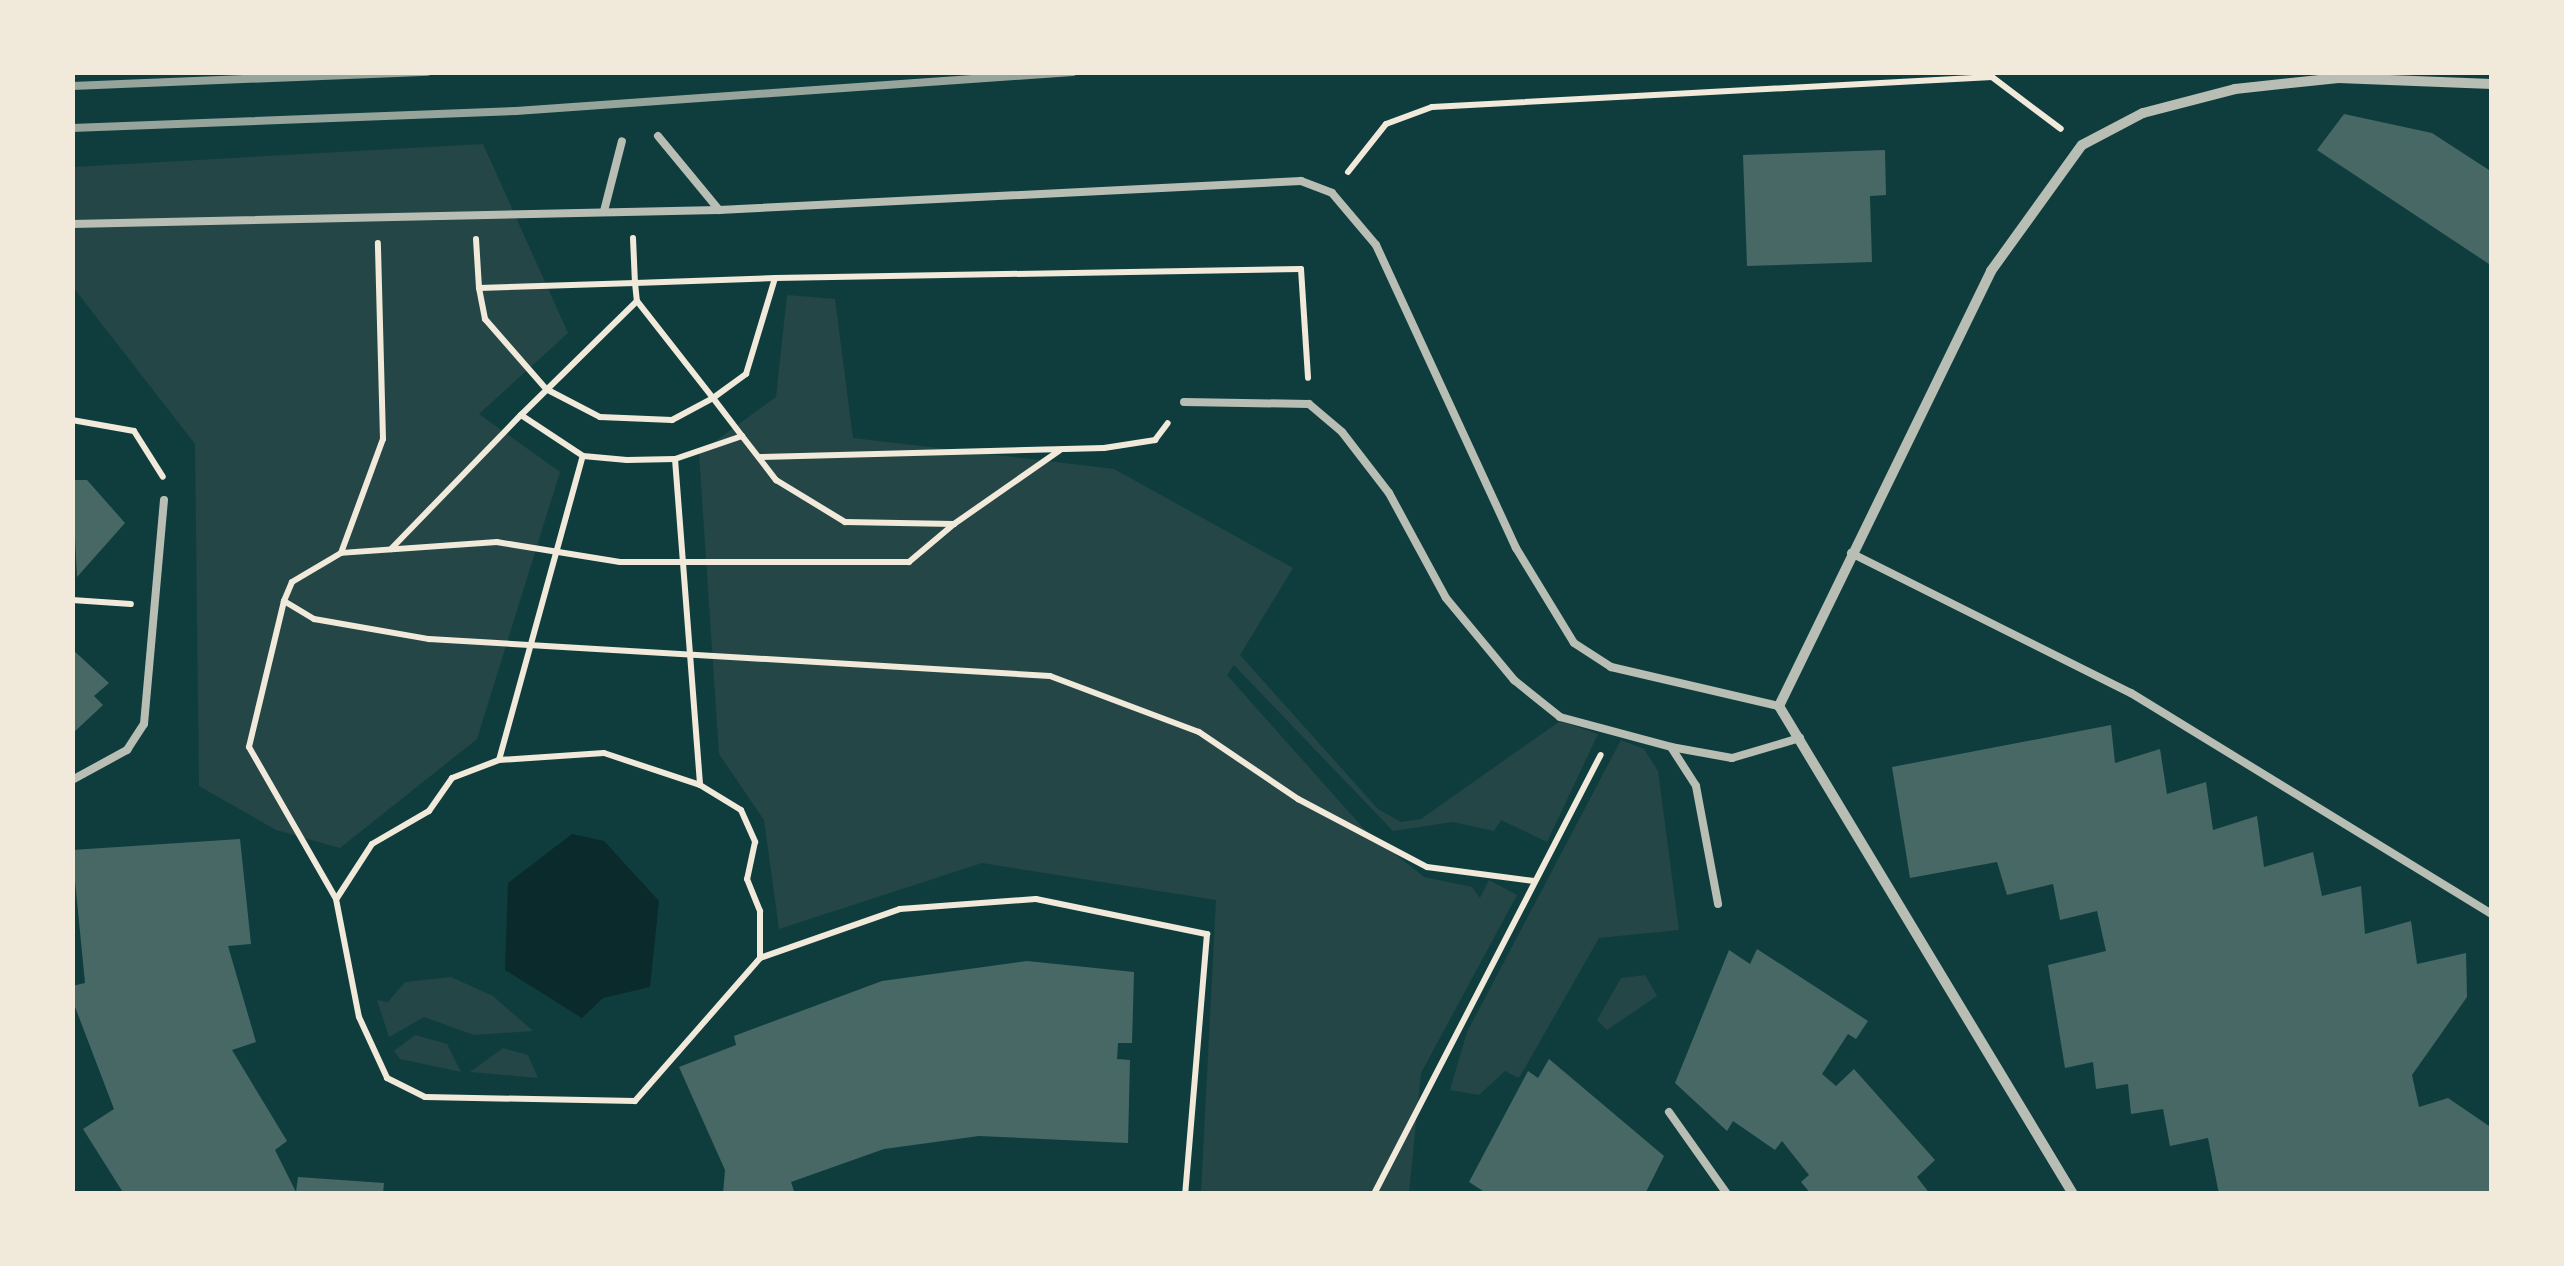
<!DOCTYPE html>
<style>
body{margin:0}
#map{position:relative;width:2564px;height:1266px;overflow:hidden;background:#0f3d3e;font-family:Overpass,sans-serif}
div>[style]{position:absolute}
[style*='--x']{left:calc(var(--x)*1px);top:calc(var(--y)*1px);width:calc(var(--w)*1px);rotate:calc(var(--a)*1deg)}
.green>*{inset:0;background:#244646}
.water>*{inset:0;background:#0a2a2b}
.building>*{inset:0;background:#486865}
.path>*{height:6px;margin:-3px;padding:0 3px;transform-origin:3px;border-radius:3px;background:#f1e9da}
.service>*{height:8px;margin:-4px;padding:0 4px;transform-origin:4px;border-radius:4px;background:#b8beb3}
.minor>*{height:10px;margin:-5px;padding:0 5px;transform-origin:5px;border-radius:5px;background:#b8beb3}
.rail>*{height:8px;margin:-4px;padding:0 4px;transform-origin:4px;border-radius:4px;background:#97a49c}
span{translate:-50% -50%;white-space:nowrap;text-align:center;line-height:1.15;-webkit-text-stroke:10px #f1e9da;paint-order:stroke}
.frame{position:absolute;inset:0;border:75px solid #f1e9da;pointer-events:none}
</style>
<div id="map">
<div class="green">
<div style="clip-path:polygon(483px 144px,568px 333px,479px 414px,560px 472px,477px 739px,340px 848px,276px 830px,199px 786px,195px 444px,73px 287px,73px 167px)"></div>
<div style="clip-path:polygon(787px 295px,835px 299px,853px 438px,1114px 469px,1293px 568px,1240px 655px,1378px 809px,1401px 822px,1421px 819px,1560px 721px,1598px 734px,1547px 842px,1501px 820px,1494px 831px,1453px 822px,1393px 831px,1234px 665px,1227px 675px,1363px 828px,1424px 877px,1472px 887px,1480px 898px,1489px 880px,1517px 895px,1421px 1073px,1409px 1193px,1201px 1193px,1216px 900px,982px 863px,779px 929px,764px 820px,719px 754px,699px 453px,776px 397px)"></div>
<div style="clip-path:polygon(1621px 740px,1644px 749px,1658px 771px,1679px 930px,1599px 938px,1519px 1078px,1505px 1071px,1479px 1095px,1450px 1090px,1467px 1032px)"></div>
<div style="clip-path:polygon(1645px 975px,1657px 996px,1607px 1030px,1597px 1020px,1621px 978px)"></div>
<div style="clip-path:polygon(451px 977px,493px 996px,533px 1031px,474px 1035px,424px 1017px,389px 1037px,377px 1000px,388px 1002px,405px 982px)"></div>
<div style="clip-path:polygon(415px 1035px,447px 1044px,461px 1072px,400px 1059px,394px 1051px)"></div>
<div style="clip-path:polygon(503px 1048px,528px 1055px,538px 1078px,470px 1072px)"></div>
</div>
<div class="water">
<div style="clip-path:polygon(572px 834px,604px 841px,659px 901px,650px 987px,603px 998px,582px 1018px,505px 970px,508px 883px)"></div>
</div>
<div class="building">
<div style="clip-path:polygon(2344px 114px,2432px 133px,2492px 172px,2492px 266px,2317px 150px)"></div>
<div style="clip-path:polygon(1885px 150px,1886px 195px,1870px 196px,1872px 262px,1747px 266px,1743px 155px)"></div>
<div style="clip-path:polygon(72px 480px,87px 480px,125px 523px,77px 577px)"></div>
<div style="clip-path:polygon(72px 649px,109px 683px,94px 696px,103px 705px,72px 734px)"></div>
<div style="clip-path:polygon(2111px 725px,2115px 763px,2160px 749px,2167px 794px,2206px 782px,2213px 830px,2257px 816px,2264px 867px,2313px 852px,2322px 896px,2361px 886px,2365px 934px,2411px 921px,2417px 964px,2466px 953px,2467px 997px,2412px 1075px,2419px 1107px,2448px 1098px,2492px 1128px,2492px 1194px,2219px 1194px,2208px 1138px,2170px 1146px,2163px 1109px,2131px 1114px,2128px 1084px,2096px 1089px,2093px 1062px,2065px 1068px,2048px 965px,2106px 951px,2097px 911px,2060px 920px,2053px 884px,2007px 895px,1997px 862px,1910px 878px,1892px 767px)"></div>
<div style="clip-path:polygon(240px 839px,251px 944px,228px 946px,256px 1042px,232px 1050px,287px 1141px,275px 1150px,296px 1192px,298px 1177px,384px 1183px,383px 1194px,124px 1194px,83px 1129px,114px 1109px,72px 999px,72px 986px,85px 983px,72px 850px)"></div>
<div style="clip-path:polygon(1757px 949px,1868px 1021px,1856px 1039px,1848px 1034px,1822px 1074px,1836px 1086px,1854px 1069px,1935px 1160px,1917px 1177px,1930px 1194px,1811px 1194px,1801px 1182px,1809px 1175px,1782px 1141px,1775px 1150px,1733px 1121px,1727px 1131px,1675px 1083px,1729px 950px,1750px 964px)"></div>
<div style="clip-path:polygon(1027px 961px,1134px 972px,1132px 1043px,1118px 1043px,1117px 1059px,1130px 1060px,1128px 1143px,979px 1136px,884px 1149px,791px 1182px,795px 1194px,723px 1194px,725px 1170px,679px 1067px,736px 1045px,734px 1036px,882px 981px)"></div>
<div style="clip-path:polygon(1549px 1059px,1664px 1156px,1645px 1194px,1486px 1193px,1469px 1182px,1528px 1071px,1538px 1078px)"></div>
</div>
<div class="path">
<div style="--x:1348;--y:172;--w:61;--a:-51.6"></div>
<div style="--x:1386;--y:124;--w:49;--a:-20.3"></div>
<div style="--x:1432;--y:107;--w:561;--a:-3.07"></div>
<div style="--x:1992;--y:77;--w:86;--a:37"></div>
<div style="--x:633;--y:238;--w:45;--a:87.5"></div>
<div style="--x:635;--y:283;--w:156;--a:178.2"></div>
<div style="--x:479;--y:288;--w:32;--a:79"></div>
<div style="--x:485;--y:319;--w:93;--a:48.9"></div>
<div style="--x:546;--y:389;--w:61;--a:27.4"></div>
<div style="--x:600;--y:417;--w:72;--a:2.4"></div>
<div style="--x:672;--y:420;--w:47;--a:-28.2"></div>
<div style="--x:713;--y:398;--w:123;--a:-128.1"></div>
<div style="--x:476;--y:239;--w:49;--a:86.5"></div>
<div style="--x:775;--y:278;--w:140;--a:178"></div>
<div style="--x:635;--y:283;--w:18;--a:84"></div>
<div style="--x:637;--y:301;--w:163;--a:135.5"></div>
<div style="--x:521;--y:415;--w:74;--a:33.5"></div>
<div style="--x:583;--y:456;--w:44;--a:5.2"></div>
<div style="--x:627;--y:460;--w:48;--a:-1.2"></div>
<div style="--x:675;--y:459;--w:71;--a:-18.9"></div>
<div style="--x:742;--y:436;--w:48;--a:-127.3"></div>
<div style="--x:713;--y:398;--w:41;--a:-36"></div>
<div style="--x:746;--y:374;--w:100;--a:-73.2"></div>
<div style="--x:775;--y:278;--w:526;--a:-0.98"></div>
<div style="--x:1301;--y:269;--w:109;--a:86.3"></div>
<div style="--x:72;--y:420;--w:63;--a:10.1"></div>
<div style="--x:134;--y:431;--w:54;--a:57.8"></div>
<div style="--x:742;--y:436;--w:56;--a:52.3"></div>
<div style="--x:776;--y:480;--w:81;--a:31.3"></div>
<div style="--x:845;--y:522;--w:109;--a:1.1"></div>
<div style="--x:954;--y:524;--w:59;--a:139.8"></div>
<div style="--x:909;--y:562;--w:289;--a:180"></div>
<div style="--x:620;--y:562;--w:125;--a:-170.8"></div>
<div style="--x:497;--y:542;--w:156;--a:176"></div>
<div style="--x:341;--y:553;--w:57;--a:149.4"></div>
<div style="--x:292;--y:582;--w:21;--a:113"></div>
<div style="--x:284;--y:601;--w:35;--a:31"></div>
<div style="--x:314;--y:619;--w:117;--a:9.9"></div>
<div style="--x:429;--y:639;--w:622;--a:3.41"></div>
<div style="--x:1050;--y:676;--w:159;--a:20.6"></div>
<div style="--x:1199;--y:732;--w:120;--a:34.1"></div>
<div style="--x:1298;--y:799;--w:146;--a:27.8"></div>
<div style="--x:1427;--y:867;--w:108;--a:7.5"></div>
<div style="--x:759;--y:457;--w:345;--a:-1.5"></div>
<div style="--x:1104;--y:448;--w:52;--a:-8.9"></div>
<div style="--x:1155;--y:440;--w:21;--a:-53"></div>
<div style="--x:675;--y:459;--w:327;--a:85.6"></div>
<div style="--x:700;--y:785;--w:48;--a:31.4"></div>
<div style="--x:741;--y:810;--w:35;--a:66"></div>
<div style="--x:755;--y:842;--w:38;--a:102"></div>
<div style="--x:747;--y:879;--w:35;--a:68"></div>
<div style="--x:760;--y:911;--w:47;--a:90"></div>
<div style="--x:954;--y:524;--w:129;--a:-34.9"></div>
<div style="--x:391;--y:549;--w:187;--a:-45.9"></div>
<div style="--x:341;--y:553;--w:121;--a:-69.8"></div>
<div style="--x:383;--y:439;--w:196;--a:-91.5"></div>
<div style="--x:72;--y:600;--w:59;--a:3.9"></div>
<div style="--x:284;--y:601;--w:150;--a:103.5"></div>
<div style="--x:249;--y:747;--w:175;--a:60.2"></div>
<div style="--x:336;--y:899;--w:120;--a:79"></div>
<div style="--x:359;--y:1017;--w:67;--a:65.3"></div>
<div style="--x:387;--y:1078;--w:42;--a:26.6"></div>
<div style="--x:425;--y:1097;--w:210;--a:1.1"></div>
<div style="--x:635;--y:1101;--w:190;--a:-48.8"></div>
<div style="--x:760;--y:958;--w:148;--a:-19.3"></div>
<div style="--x:900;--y:909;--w:136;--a:-4.2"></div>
<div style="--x:1036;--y:899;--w:175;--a:11.6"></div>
<div style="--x:1207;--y:934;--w:261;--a:94.8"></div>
<div style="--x:499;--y:760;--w:105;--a:-3.8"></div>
<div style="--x:604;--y:753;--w:101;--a:18.4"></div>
<div style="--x:337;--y:898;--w:64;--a:-57.1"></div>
<div style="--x:372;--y:844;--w:66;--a:-30.1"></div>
<div style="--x:429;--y:811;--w:40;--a:-55.1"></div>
<div style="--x:452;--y:778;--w:50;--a:-21"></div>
<div style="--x:499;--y:760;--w:315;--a:-74.6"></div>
<div style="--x:1374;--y:1194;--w:494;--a:-62.7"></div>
</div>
<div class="service">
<div style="--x:658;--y:136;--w:96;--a:50.5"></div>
<div style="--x:604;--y:211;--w:72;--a:-75.6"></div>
<div style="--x:72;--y:224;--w:647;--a:-1.24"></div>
<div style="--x:719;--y:210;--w:583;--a:-2.85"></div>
<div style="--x:1301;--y:181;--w:33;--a:21"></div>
<div style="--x:1332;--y:193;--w:68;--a:49.8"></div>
<div style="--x:1376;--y:245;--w:334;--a:65.2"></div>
<div style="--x:1516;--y:548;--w:111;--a:58.6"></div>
<div style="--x:1574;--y:643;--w:44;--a:33"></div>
<div style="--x:1611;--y:667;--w:172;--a:13.1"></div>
<div style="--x:1184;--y:402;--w:125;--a:0.9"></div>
<div style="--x:1309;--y:404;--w:43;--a:40.3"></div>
<div style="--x:1342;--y:432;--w:77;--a:52.4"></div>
<div style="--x:1389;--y:493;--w:119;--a:61.5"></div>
<div style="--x:1446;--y:598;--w:107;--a:50.3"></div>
<div style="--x:1514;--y:680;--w:59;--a:38.8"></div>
<div style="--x:1560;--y:717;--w:115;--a:15.1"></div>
<div style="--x:1671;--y:747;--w:46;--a:57.3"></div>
<div style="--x:1696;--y:786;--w:120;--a:79.4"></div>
<div style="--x:1851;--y:553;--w:313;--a:26.6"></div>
<div style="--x:2131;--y:693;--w:423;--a:31.5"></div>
<div style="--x:1671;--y:747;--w:62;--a:10.2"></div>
<div style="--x:1732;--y:758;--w:71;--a:-16.4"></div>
<div style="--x:72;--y:780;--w:63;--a:-28.6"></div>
<div style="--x:127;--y:750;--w:31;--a:-57"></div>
<div style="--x:144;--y:724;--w:225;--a:-84.9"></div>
<div style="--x:1669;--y:1112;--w:100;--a:54.7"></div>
</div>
<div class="minor">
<div style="--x:2073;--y:1194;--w:570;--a:-121.07"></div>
<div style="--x:1779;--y:706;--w:484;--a:-64"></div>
<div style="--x:1991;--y:271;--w:155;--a:-54.2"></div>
<div style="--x:2082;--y:145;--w:69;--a:-27.7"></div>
<div style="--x:2143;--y:113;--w:95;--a:-14.6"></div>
<div style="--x:2235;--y:89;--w:104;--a:-6.1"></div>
<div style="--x:2338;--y:78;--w:154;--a:2.2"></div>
</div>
<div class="rail">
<div style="--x:72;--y:86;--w:356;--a:-2.3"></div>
<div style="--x:72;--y:128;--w:444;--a:-2.2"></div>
<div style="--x:516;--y:111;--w:558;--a:-4.01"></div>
</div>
<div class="frame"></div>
</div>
